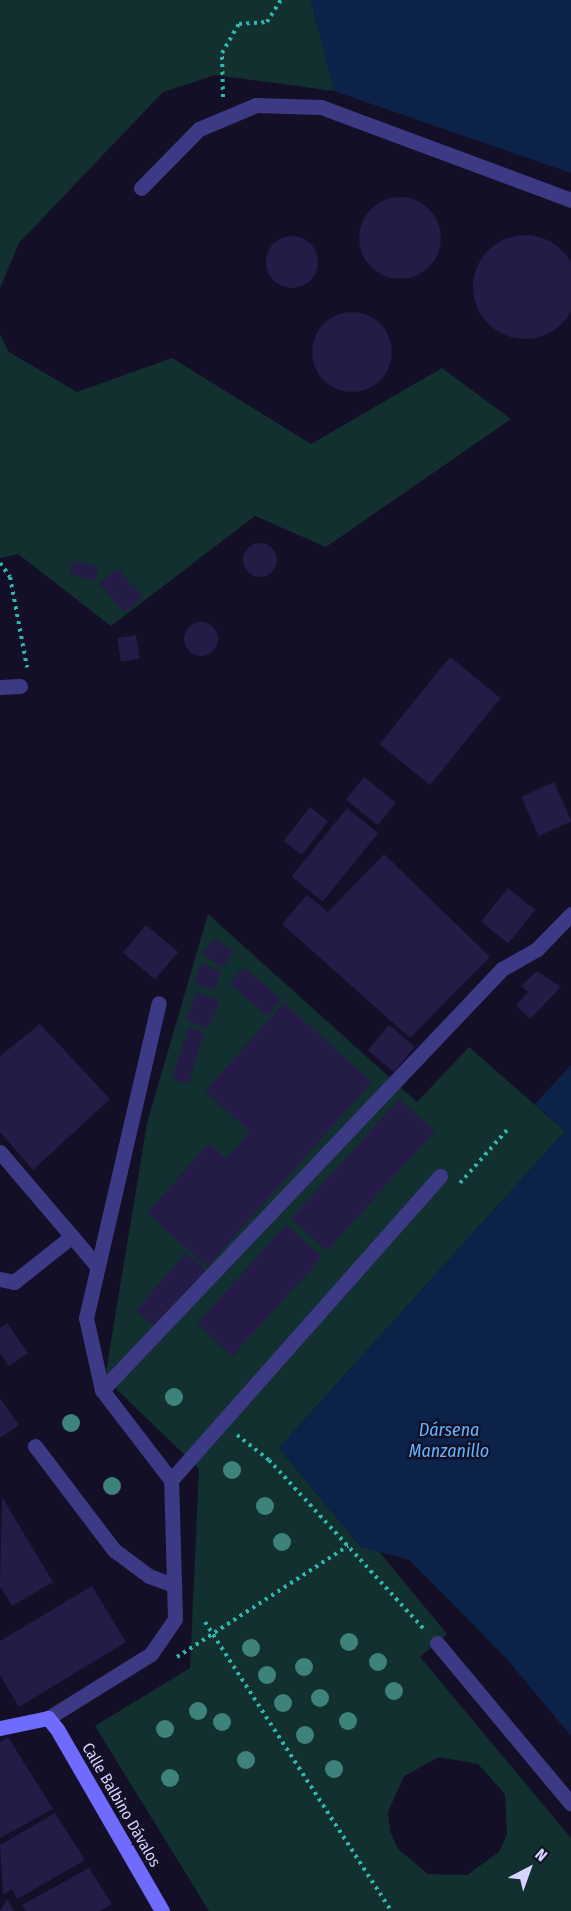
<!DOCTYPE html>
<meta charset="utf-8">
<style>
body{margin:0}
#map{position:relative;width:571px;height:1911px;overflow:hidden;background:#130f26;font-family:"Fira Sans Condensed",sans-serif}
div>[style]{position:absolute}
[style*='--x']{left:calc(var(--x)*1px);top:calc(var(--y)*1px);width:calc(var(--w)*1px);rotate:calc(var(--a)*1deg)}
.green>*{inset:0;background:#12302f}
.water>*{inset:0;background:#0c2248}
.building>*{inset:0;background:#241b47;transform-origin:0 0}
.round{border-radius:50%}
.path>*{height:4px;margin-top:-2px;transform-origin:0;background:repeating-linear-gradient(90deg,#2fb8b0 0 3px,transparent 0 7.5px)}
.service>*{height:15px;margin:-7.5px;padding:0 7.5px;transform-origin:7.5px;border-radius:7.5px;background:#3d3a85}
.pedestrian>*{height:15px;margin:-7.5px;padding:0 7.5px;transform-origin:7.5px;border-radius:7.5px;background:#3d3a85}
.minor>*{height:15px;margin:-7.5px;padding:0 7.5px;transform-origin:7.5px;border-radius:7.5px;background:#3d3a85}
.secondary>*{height:15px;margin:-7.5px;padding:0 7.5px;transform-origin:7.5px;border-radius:7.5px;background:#6f6bff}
.trees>*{width:18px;height:18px;margin:-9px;border-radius:50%;background:#3d827b}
span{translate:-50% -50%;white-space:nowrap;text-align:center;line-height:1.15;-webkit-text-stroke:4.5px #130f26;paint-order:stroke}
.street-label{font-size:16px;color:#d9d4ff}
.water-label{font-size:18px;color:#62b6ff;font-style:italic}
.north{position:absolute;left:499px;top:1839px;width:60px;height:60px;-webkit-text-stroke:4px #130f26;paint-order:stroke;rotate:41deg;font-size:16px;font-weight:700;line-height:24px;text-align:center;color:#d9d4ff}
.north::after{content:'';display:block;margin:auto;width:21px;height:27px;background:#d9d4ff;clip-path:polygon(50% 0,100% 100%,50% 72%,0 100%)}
</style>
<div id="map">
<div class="green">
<div style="clip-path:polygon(0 0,311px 0,334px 91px,215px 75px,163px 92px,19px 243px,0 288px)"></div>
<div style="clip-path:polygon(0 334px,9px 352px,77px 392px,172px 358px,311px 444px,442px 368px,511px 419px,326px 547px,255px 516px,111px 626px,18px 554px,0 558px)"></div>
<div style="clip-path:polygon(evenodd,208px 914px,417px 1102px,469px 1047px,565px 1131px,279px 1448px,361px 1547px,377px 1549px,447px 1634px,420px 1657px,571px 1838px,571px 1911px,209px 1911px,95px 1726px,190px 1668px,199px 1469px,105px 1378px,147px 1123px,208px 914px,439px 1757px,478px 1764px,505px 1794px,507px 1834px,499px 1852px,467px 1875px,428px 1874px,398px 1849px,390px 1831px,388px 1812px,404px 1776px,439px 1757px)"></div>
</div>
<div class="water">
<div style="clip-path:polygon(311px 0,571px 0,571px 173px,334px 91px)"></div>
<div style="clip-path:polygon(571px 1065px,571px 1736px,505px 1657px,409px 1560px,361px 1547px,279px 1448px,565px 1131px,535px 1104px)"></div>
</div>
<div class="building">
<div class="round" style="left:359px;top:197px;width:82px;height:82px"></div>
<div class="round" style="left:473px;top:235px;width:104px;height:104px"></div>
<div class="round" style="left:266px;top:236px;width:52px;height:52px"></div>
<div class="round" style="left:312px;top:312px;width:80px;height:80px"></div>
<div class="round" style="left:243px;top:543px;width:34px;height:34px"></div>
<div style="left:73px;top:561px;width:26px;height:14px;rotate:13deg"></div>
<div style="left:117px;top:568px;width:38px;height:24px;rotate:48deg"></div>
<div class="round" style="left:184px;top:622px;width:34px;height:34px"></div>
<div style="left:136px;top:635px;width:24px;height:19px;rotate:81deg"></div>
<div style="left:450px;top:657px;width:65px;height:112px;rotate:39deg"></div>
<div style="left:364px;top:777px;width:41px;height:29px;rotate:39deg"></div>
<div style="left:554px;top:782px;width:43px;height:36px;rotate:66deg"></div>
<div style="left:310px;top:807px;width:23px;height:43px;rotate:38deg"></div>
<div style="left:347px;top:808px;width:40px;height:88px;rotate:39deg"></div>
<div style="clip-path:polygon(384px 854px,490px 957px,410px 1038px,282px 924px,307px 895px,328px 912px)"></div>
<div style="left:508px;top:888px;width:35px;height:43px;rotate:39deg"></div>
<div style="left:146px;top:925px;width:42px;height:36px;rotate:40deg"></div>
<div style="left:214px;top:938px;width:24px;height:19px;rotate:36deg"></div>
<div style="left:202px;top:963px;width:21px;height:21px;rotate:23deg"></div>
<div style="left:244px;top:967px;width:50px;height:22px;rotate:41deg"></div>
<div style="clip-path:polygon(537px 971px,561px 987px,530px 1019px,516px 1005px,528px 992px,521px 986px)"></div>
<div style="left:197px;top:992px;width:24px;height:30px;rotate:22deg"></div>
<div style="clip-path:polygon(284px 1003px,372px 1082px,207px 1267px,147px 1213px,209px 1143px,226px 1159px,250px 1132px,205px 1091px)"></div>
<div style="clip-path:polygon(40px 1024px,110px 1099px,33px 1170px,0 1132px,0 1056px)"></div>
<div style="left:389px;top:1025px;width:34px;height:33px;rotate:40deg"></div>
<div style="left:188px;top:1027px;width:17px;height:54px;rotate:17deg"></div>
<div style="left:399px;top:1099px;width:48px;height:161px;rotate:42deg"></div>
<div style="left:286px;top:1225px;width:48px;height:133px;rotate:42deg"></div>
<div style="left:186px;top:1253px;width:29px;height:76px;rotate:41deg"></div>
<div style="clip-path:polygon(7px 1323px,28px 1353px,9px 1366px,0 1353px,0 1328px)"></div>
<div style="clip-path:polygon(0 1398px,19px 1425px,0 1438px)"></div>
<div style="clip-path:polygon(2px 1497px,53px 1582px,12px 1606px,0 1586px)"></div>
<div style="clip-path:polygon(92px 1586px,126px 1642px,19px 1707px,0 1675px,0 1641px)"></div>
<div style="clip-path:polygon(8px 1737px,53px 1809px,0 1838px,0 1742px)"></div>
<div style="clip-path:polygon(55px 1813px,85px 1860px,17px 1899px,12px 1889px,3px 1895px,0 1845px)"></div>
<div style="clip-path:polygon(89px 1868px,112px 1904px,100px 1911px,26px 1911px,22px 1905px)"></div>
<div style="clip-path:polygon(7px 1899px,14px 1911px,0 1911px)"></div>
</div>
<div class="path">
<div style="--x:223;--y:97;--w:44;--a:-91.3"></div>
<div style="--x:222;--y:53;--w:34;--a:-60"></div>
<div style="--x:239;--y:24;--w:28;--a:-4"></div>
<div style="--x:267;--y:22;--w:26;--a:-58"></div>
<div style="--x:0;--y:563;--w:17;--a:54"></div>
<div style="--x:10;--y:577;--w:92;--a:79.3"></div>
<div style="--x:460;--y:1183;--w:72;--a:-48.4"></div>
<div style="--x:237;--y:1435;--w:41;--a:38"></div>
<div style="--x:269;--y:1460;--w:228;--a:47.5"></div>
<div style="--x:205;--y:1622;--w:344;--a:57.2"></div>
<div style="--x:177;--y:1657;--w:204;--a:-33"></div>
</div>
<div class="service">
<div style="--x:141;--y:188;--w:83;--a:-45.5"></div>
<div style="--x:199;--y:129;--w:62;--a:-22.8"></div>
<div style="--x:256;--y:105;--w:65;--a:1.8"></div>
<div style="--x:321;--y:107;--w:267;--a:20.4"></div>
<div style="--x:0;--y:1152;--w:150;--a:49.6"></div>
<div style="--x:0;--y:1279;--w:14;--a:12"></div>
<div style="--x:14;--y:1282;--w:74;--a:-38.4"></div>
<div style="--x:102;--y:1390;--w:581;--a:-46.47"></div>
<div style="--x:502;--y:969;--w:40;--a:-29.7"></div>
<div style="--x:537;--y:949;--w:49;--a:-45.8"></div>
<div style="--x:35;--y:1446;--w:131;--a:52.8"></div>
<div style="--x:114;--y:1550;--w:44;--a:36.6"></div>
<div style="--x:149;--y:1576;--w:27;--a:20"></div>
<div style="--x:171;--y:1480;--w:406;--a:-48.5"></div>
<div style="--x:48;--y:1718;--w:121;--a:-31.9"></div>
<div style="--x:151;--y:1654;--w:42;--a:-55.6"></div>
<div style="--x:175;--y:1619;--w:139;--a:-91.6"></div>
<div style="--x:171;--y:1480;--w:113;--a:-127.5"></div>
<div style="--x:102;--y:1390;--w:74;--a:-102.5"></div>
<div style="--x:86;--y:1318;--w:323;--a:-77"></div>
</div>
<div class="pedestrian">
<div style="--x:437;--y:1643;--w:209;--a:50.2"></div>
</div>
<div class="minor">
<div style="--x:0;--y:687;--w:20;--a:-3"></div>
</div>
<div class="secondary">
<div style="--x:0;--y:1728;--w:49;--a:-11.8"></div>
<div style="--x:48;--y:1718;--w:14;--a:51"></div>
<div style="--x:57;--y:1729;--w:210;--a:60"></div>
</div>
<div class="trees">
<div style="left:174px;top:1397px"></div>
<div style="left:71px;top:1423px"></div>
<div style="left:232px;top:1470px"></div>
<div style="left:112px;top:1486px"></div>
<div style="left:265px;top:1506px"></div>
<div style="left:282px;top:1542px"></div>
<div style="left:349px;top:1642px"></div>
<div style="left:251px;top:1648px"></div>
<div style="left:378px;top:1662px"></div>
<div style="left:304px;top:1667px"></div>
<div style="left:267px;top:1675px"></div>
<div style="left:394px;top:1691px"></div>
<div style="left:320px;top:1698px"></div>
<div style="left:283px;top:1703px"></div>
<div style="left:198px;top:1711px"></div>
<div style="left:348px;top:1721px"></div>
<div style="left:222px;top:1722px"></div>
<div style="left:165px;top:1729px"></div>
<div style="left:305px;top:1735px"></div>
<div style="left:246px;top:1760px"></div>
<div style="left:334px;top:1769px"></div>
<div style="left:170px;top:1778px"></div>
</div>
<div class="street-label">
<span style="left:121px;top:1805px;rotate:60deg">Calle Balbino Dávalos</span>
</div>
<div class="water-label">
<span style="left:449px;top:1441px">Dársena<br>Manzanillo</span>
</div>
<div class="north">N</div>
</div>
